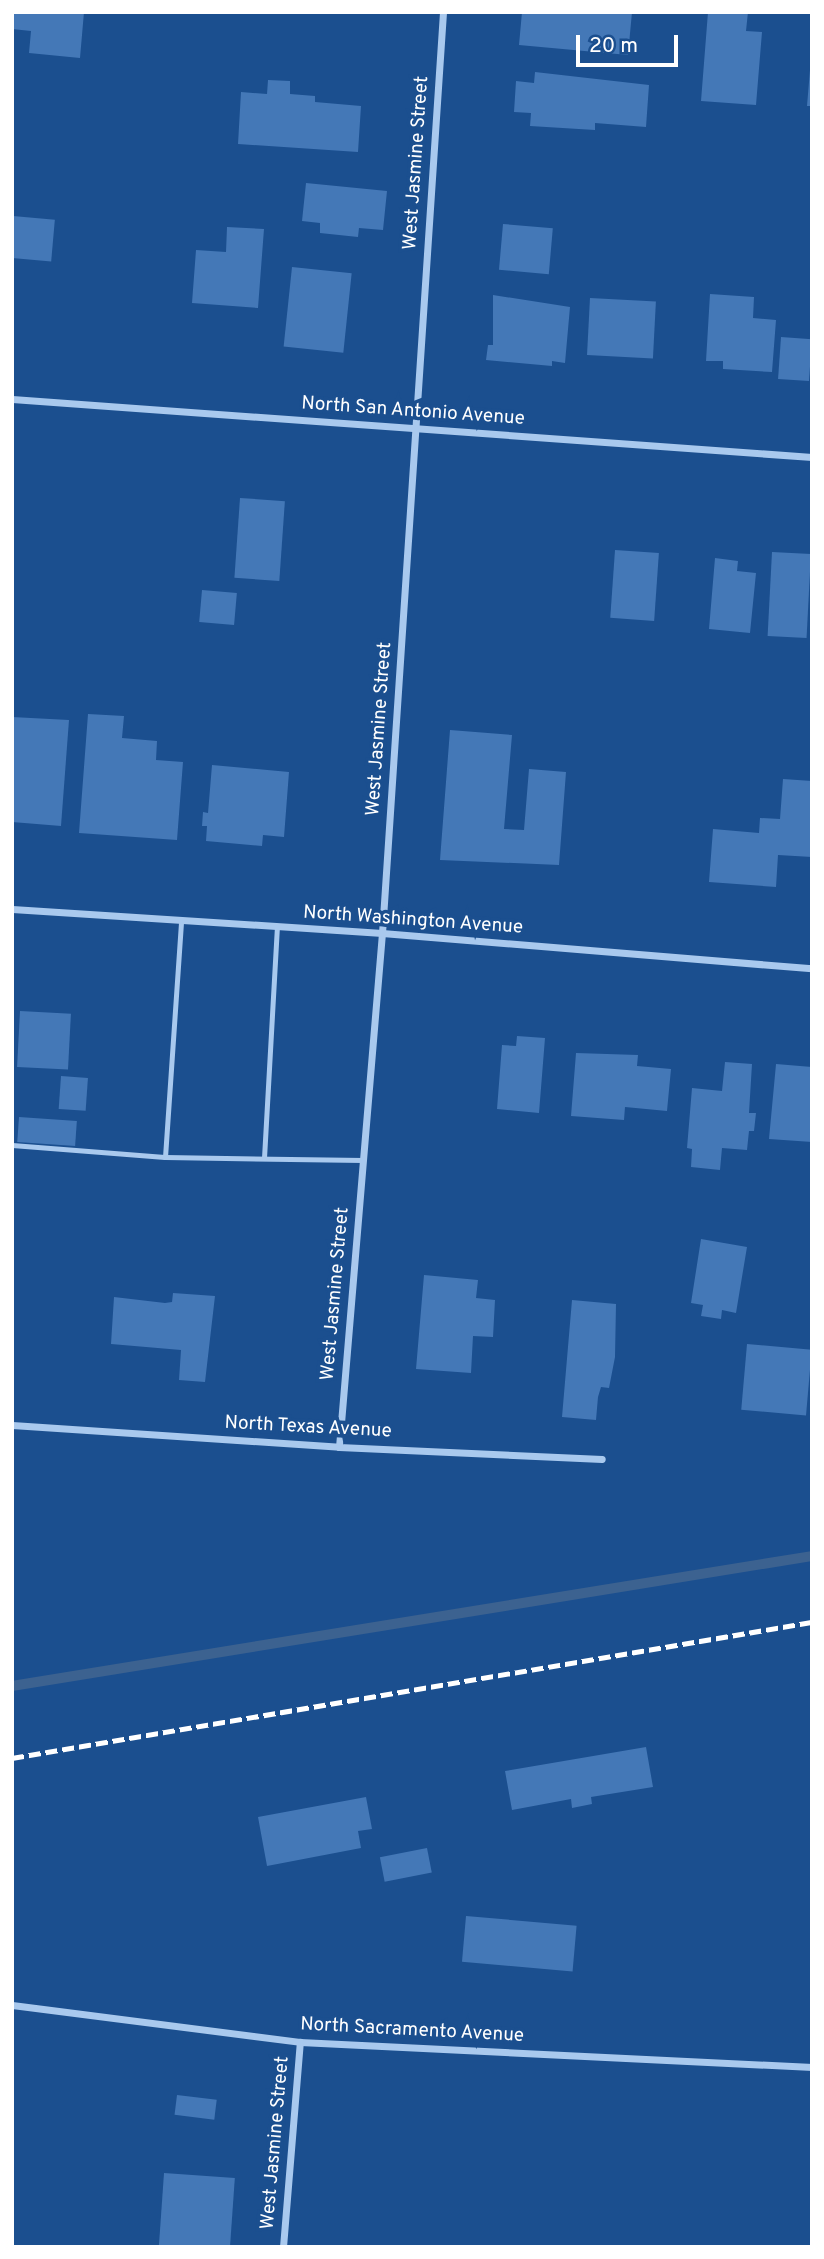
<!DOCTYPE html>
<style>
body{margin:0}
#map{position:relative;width:824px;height:2259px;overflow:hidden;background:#1b4f8f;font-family:Overpass,sans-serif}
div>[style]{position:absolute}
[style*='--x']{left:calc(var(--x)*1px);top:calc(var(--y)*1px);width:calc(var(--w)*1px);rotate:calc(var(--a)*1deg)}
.stream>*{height:10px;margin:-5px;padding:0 5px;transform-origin:5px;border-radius:5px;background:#3c6290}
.building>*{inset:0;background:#4478b7;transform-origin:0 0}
.lane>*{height:5px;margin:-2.5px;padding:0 2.5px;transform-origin:2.5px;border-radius:2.5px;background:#a9c9ee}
.street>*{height:7px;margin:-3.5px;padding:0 3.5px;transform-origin:3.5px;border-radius:3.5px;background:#a9c9ee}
.rail>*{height:5px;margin-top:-2.5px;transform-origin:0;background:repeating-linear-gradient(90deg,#fff 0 12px,transparent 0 17px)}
span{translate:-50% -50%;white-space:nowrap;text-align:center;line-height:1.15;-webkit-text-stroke:7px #1b4f8f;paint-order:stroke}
.street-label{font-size:19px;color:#fff}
.frame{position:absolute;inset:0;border:14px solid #fff;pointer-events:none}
.scale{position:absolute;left:576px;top:35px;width:102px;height:32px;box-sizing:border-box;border:4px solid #fff;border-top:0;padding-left:9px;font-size:21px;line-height:24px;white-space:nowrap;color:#fff;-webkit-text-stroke:5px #1b4f8f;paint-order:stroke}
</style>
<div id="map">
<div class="stream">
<div style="--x:12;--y:1686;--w:810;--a:-9.23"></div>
</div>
<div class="building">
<div style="clip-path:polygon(12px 12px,84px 12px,80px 58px,29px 53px,31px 31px,12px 29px)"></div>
<div style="clip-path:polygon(522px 12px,632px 12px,628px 55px,519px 45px)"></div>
<div style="clip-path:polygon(708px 12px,748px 12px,746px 31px,762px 32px,756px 105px,701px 101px)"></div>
<div style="clip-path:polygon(810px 70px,812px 70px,812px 106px,807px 106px)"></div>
<div style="clip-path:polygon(535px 72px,649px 85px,646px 127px,595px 123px,595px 130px,530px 126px,531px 113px,514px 112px,516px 81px,534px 83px)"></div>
<div style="clip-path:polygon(268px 80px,290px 81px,290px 94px,315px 96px,315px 102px,361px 106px,358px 152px,238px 144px,241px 92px,267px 94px)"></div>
<div style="clip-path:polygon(306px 183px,387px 191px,383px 230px,359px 228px,358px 237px,320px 233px,320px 223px,302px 221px)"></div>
<div style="left:13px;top:216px;width:42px;height:42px;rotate:5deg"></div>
<div style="left:503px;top:224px;width:50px;height:46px;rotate:5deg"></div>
<div style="clip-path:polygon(227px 227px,264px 229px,258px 308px,192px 303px,196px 250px,226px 252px)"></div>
<div style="left:292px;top:267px;width:60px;height:80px;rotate:6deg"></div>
<div style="clip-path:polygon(710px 294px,754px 297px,753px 318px,776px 320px,772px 372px,723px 369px,723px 361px,706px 361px)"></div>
<div style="clip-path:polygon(493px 295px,570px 307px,565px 363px,552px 361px,552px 366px,486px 360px,488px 345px,493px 345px)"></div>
<div style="left:590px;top:298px;width:66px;height:57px;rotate:3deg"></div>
<div style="left:781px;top:337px;width:31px;height:42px;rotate:4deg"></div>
<div style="left:240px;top:498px;width:45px;height:80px;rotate:4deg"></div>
<div style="left:615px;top:550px;width:44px;height:68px;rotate:4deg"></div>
<div style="left:772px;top:552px;width:39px;height:84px;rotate:3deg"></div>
<div style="clip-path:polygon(715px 558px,738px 561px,737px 571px,756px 573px,750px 633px,709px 629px)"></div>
<div style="left:202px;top:590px;width:35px;height:32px;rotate:5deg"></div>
<div style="clip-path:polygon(88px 714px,124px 716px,122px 738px,157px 741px,156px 760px,183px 762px,177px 840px,79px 833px)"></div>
<div style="clip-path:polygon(12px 717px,69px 720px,61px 826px,12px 822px)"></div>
<div style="clip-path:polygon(450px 730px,512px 735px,504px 829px,524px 830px,529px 769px,566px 772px,559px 865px,440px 860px)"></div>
<div style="clip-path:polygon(212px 765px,289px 772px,284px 837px,263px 835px,262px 846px,206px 841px,207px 826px,202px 826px,203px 812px,208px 813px)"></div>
<div style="clip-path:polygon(783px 779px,812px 781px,812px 857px,778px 855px,776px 887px,709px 882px,713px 829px,759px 833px,760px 818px,780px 819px)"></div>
<div style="left:20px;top:1011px;width:51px;height:56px;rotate:3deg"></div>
<div style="clip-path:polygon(517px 1036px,545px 1038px,539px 1113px,497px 1109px,502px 1045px,516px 1046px)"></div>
<div style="clip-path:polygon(576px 1053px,638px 1055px,637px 1066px,671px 1069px,667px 1111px,625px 1107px,624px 1120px,571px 1116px)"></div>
<div style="clip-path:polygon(725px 1062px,752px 1064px,749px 1113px,756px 1113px,754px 1131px,749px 1131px,747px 1150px,722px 1148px,720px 1170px,691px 1167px,692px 1149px,687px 1148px,692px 1088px,722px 1091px)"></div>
<div style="clip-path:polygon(776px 1064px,812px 1067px,812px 1142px,769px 1139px)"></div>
<div style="left:61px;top:1076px;width:27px;height:33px;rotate:4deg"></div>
<div style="left:19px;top:1117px;width:58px;height:25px;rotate:4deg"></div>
<div style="clip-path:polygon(701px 1239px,747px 1247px,736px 1313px,722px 1310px,721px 1319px,701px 1316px,703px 1305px,691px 1303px)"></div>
<div style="clip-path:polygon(424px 1275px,478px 1280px,476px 1298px,495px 1300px,493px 1337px,473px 1336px,471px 1373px,416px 1369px)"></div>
<div style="clip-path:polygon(173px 1293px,215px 1296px,205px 1382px,179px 1380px,181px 1350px,111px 1344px,114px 1297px,165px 1303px,172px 1302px)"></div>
<div style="clip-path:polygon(572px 1300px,616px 1304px,615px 1357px,609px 1388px,601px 1387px,598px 1397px,596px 1420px,562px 1417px)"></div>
<div style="left:747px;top:1344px;width:65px;height:66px;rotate:5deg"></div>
<div style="clip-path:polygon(646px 1747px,653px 1787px,591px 1797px,592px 1804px,572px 1808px,571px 1799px,512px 1810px,505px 1771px)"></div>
<div style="clip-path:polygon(366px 1797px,372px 1829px,358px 1831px,361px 1848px,267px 1866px,258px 1817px)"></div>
<div style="left:427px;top:1848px;width:25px;height:48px;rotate:79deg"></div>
<div style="left:466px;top:1916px;width:111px;height:46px;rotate:5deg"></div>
<div style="left:177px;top:2095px;width:40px;height:20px;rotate:7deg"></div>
<div style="left:164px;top:2173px;width:71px;height:74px;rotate:4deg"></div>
</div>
<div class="lane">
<div style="--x:12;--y:1145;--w:153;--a:4.5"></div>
<div style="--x:165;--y:1157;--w:198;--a:0.9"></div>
<div style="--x:165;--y:1157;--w:237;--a:-86.1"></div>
<div style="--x:264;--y:1158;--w:231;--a:-86.8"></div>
</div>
<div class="street">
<div style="--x:12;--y:399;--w:802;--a:4.15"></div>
<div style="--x:12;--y:909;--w:371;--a:3.7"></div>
<div style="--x:382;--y:933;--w:431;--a:4.7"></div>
<div style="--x:12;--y:1425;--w:328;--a:3.8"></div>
<div style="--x:339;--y:1447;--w:263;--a:2.6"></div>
<div style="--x:339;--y:1447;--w:516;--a:-85.22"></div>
<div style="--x:382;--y:933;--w:923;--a:-86.21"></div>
<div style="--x:12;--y:2005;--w:290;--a:7.3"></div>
<div style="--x:300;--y:2042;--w:513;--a:2.8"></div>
<div style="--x:283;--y:2247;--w:206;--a:-85.3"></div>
</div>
<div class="rail">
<div style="--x:12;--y:1758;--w:811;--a:-9.65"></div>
</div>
<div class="street-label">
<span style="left:417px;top:163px;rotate:-86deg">West Jasmine Street</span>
<span style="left:413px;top:412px;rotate:4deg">North San Antonio Avenue</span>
<span style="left:380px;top:729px;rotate:-86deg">West Jasmine Street</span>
<span style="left:413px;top:921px;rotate:4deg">North Washington Avenue</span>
<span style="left:336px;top:1294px;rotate:-85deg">West Jasmine Street</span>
<span style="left:308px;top:1428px;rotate:3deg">North Texas Avenue</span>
<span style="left:412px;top:2031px;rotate:3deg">North Sacramento Avenue</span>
<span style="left:276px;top:2143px;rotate:-85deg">West Jasmine Street</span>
</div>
<div class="frame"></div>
<div class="scale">20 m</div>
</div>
